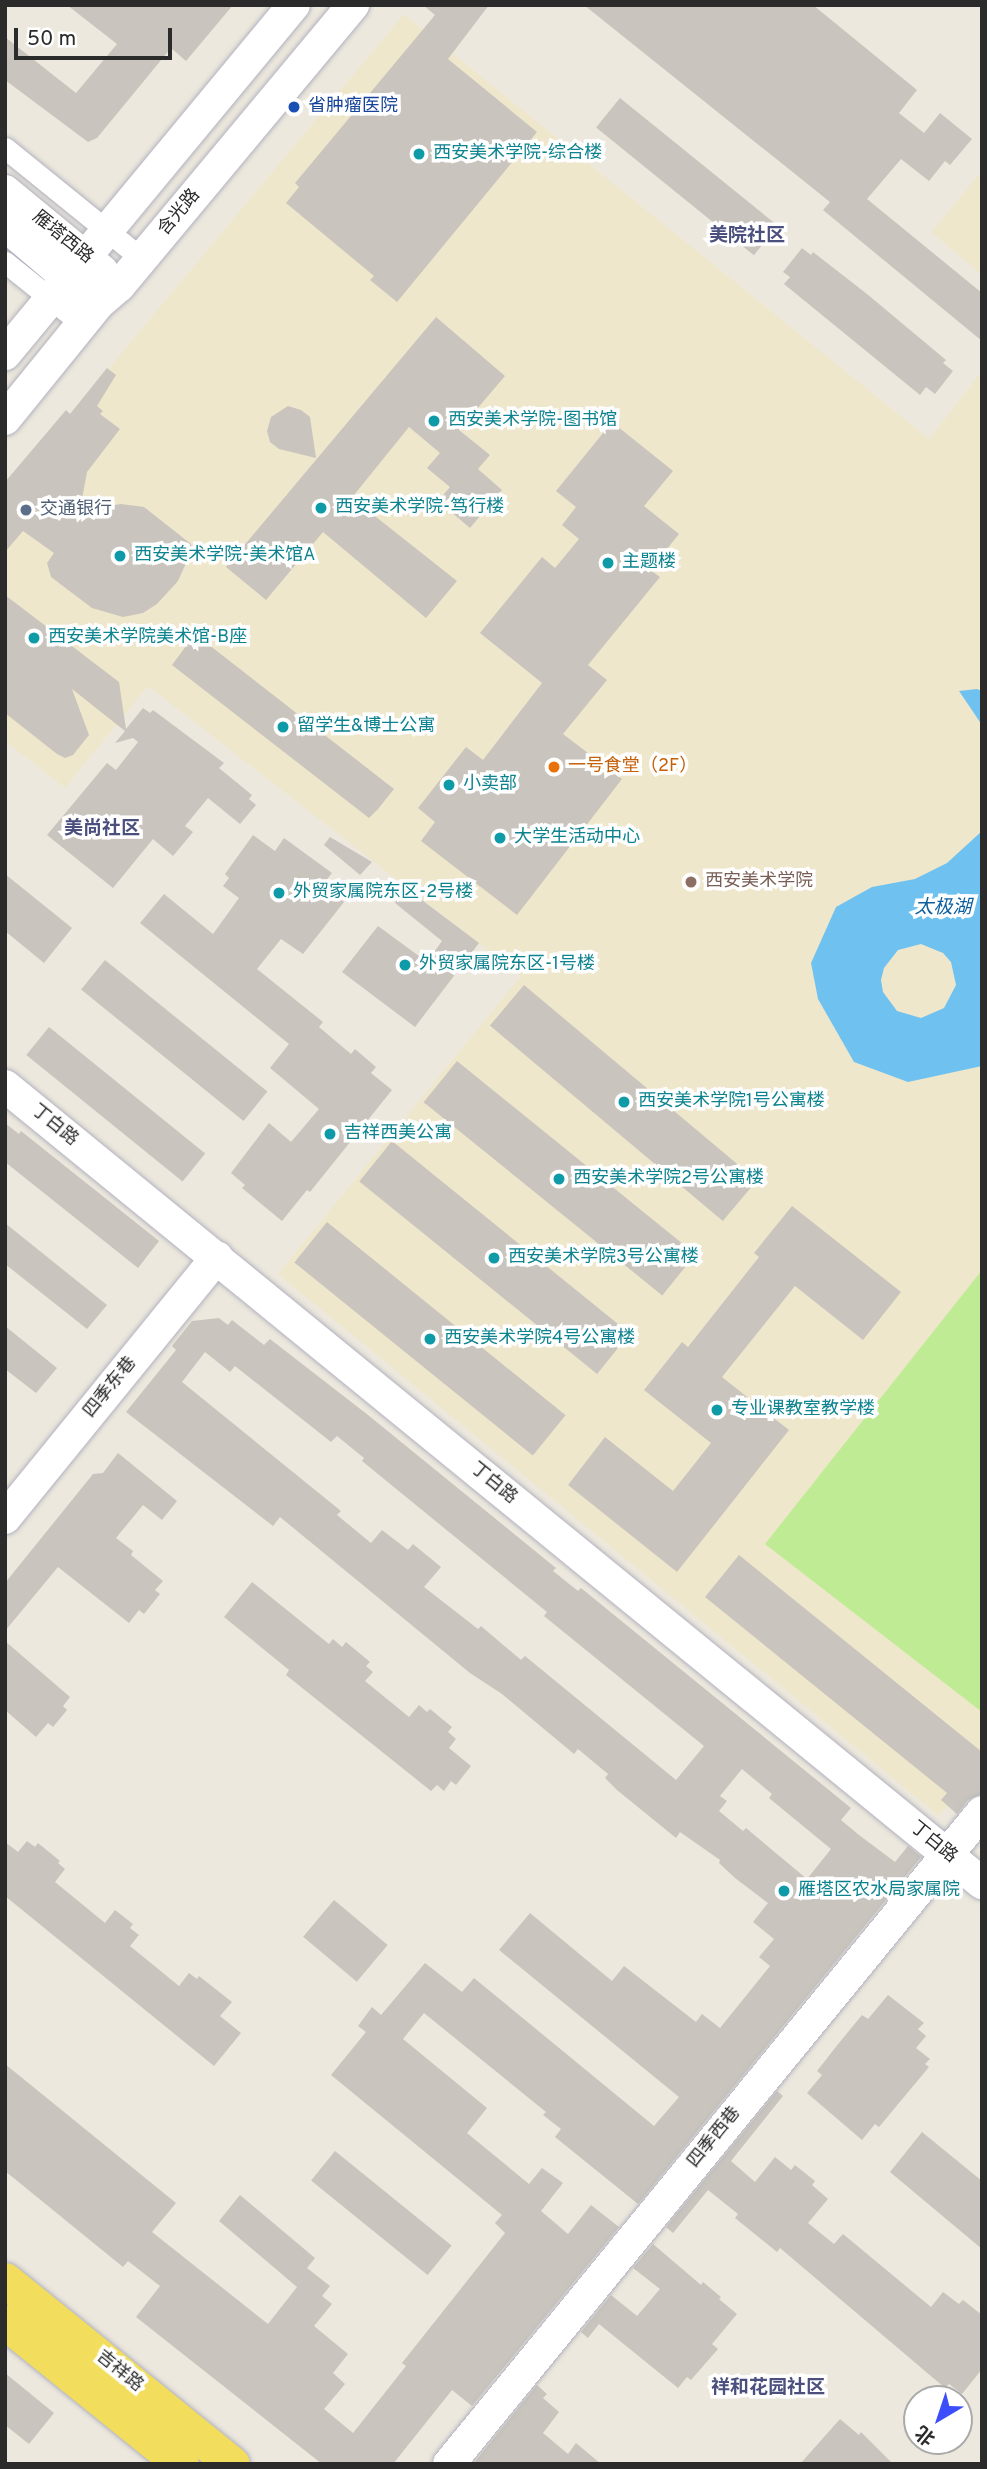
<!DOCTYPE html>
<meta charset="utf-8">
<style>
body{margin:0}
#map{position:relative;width:987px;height:2469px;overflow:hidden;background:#ede8dd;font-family:Overpass,"Noto Sans SC",sans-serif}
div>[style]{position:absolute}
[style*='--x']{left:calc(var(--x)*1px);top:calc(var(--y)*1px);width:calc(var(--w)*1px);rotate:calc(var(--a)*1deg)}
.education>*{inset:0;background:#efe7cc}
.pitch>*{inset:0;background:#bfeb95}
.water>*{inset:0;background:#6fc2f0}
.building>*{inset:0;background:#c9c4bd;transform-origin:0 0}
.roads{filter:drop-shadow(0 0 2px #b1b2bf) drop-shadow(0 0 2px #b1b2bf)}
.street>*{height:21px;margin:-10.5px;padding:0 10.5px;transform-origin:10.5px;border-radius:10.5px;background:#fff}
.secondary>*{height:32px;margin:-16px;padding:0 16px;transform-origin:16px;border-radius:16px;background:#fff}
.primary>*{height:35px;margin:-17.5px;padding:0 17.5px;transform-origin:17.5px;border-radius:17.5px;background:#f2dd5d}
.dots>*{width:19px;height:19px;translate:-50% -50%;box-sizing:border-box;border:4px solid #fff;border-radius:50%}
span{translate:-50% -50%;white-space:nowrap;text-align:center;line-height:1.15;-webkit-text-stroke:7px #fff;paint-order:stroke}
.transit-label{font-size:18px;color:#164399}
.left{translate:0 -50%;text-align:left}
.culture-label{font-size:18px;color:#0d838f}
.street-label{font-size:18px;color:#2b2b2b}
.service-label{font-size:18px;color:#4e5e75}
.food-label{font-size:18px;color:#c56008}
.education-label{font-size:18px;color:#785e54}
.neighbourhood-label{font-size:19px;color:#4b4f7d;font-weight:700}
.water-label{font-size:19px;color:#0c5e9e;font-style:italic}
.frame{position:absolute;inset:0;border:7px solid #2b2b2b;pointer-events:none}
.north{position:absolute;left:903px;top:2385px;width:70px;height:70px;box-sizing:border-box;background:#fff;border:2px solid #aaa;border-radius:50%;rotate:219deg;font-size:19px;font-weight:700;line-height:28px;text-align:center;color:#2b2b2b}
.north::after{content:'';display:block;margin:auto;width:24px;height:32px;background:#3c4dfc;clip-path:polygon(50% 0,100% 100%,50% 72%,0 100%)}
.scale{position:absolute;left:14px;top:28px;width:158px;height:32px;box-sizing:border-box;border:4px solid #2b2b2b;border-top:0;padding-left:9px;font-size:21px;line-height:24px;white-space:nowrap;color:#2b2b2b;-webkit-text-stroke:5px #fff;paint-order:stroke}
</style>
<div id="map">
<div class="education">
<div style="clip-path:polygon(404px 14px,929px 439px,982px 371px,982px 1763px,939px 1816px,278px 1274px,521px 976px,148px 686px,65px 788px,5px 741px,5px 493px)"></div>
<div style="clip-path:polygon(982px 171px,982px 275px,931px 232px)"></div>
</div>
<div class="pitch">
<div style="clip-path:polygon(982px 1270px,982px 1712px,765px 1544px)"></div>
</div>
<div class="water">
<div style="clip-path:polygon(977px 689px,982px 691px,982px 725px,959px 691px)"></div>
<div style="clip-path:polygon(evenodd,982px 831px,982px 1066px,908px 1082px,854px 1062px,818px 999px,811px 963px,836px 907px,872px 887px,915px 879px,947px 863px,982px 831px,921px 944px,943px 953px,951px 962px,956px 985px,944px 1008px,921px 1018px,897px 1011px,883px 992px,881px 980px,884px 968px,898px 950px,921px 944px)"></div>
</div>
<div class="building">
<div style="clip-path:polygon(67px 5px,233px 5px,186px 61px,171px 48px,97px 138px,88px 142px,5px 80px,5px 37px,76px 93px,117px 44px)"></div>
<div style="clip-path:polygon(423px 5px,489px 5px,448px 59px,537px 132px,397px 302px,370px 280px,374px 276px,286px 203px,299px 187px,295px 183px,435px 15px)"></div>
<div style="clip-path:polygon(584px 5px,813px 5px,917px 90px,899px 113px,924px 133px,940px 113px,972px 139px,950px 165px,945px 161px,929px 181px,901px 159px,867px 199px,982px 293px,982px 341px,823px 210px,830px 202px)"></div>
<div style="left:620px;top:98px;width:203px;height:38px;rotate:39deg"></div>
<div style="clip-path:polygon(802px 248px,811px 255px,813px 252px,867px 294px,946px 360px,943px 363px,953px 371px,935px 394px,926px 387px,920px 395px,784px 284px,790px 277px,783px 272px)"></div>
<div style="clip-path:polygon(436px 317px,505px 376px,459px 430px,490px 455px,478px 469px,502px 490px,470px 528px,438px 501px,450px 487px,427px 468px,440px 453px,409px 427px,354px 495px,367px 506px,366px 509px,457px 581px,426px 618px,323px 532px,266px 600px,226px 567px)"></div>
<div style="clip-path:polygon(107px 368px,116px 375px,97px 406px,103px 411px,100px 414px,120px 429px,87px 472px,80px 510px,121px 504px,144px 507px,191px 544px,192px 550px,178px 581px,157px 604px,143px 613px,123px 617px,92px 608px,51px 577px,47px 563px,54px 553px,23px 531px,5px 552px,5px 482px,66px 410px,70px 414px)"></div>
<div style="clip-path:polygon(288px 406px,301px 410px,310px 417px,316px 458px,279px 449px,270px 442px,267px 431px,271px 417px)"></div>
<div style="clip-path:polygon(612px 422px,673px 471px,644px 506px,679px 534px,650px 570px,660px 577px,588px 665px,607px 680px,563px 734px,622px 779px,517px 915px,421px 841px,435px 822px,418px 808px,466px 747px,483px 760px,542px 683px,480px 633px,542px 557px,555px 568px,579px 539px,562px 525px,576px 507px,556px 491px)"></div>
<div style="clip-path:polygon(5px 595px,119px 682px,126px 729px,143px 708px,150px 713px,153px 710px,224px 763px,219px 768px,252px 795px,249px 799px,256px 805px,240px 824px,208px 798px,185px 826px,193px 832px,173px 856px,153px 839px,113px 888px,47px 835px,107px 763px,116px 770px,138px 742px,133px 738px,115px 743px,125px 731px,72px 689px,89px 735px,73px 755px,65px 758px,57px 754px,5px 713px)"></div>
<div style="clip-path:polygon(195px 634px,394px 789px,378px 809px,369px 818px,172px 665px)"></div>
<div style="clip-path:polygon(253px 835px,275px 851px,284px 838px,332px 873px,322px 886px,344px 902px,303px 954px,281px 939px,257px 969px,323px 1022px,319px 1027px,351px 1054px,355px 1049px,376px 1067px,371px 1073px,392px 1090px,310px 1192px,307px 1190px,282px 1221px,242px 1188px,245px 1185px,231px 1173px,269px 1123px,291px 1142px,319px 1109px,270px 1068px,289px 1044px,140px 923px,164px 894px,213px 934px,239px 898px,223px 886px,229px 878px,225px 874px)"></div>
<div style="clip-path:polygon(330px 837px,372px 862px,360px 875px,324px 845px)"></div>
<div style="clip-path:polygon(5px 874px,72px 928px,44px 963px,5px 931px)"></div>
<div style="clip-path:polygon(406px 888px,479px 943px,415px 1027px,342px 972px,378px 926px,427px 962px,442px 941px,395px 903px)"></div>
<div style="left:105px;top:960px;width:209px;height:38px;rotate:39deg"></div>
<div style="left:524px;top:985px;width:304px;height:53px;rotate:40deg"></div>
<div style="left:49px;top:1027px;width:201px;height:36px;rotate:39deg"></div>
<div style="left:457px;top:1061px;width:307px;height:53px;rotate:39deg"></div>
<div style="clip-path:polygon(5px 1123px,19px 1134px,21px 1131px,159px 1241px,138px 1268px,5px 1162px)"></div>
<div style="left:392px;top:1141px;width:306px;height:52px;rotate:39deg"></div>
<div style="clip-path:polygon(792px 1206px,901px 1292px,863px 1340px,795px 1286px,791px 1291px,722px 1377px,789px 1430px,677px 1572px,568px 1485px,605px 1437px,673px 1491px,711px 1443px,644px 1390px,682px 1342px,688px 1347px,759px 1257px,754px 1253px)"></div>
<div style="left:327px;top:1222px;width:307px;height:52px;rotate:39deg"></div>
<div style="clip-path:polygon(5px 1223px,107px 1305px,87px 1329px,5px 1264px)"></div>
<div style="clip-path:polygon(evenodd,219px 1318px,228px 1325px,232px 1320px,264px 1345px,270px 1339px,368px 1415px,556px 1568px,553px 1571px,578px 1591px,581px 1588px,851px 1808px,841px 1820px,859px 1835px,895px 1862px,908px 1846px,921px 1857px,638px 2204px,555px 2137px,561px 2129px,543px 2115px,546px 2112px,424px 2013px,403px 2039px,487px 2108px,467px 2133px,529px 2184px,542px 2168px,563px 2183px,541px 2211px,568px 2234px,591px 2205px,619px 2227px,472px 2406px,452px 2390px,393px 2464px,322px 2464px,136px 2317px,160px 2286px,128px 2261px,123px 2267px,5px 2171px,5px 2064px,176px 2203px,152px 2232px,268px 2324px,297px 2287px,219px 2221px,240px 2195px,315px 2258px,307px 2268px,330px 2286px,322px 2296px,332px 2304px,314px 2326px,348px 2354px,333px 2373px,345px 2384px,324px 2409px,353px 2433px,406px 2366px,402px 2363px,505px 2233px,495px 2223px,502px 2215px,331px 2075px,366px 2032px,358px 2026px,372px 2007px,381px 2015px,425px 1963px,462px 1992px,474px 1978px,654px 2126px,679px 2097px,499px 1950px,530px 1913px,612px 1981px,624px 1966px,696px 2022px,702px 2014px,720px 2028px,770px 1966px,759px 1957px,774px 1939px,753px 1922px,768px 1903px,735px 1878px,719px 1863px,720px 1860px,680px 1832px,676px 1838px,617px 1790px,605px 1778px,608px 1774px,578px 1749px,574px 1754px,502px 1694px,470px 1673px,280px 1517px,273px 1526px,126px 1412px,176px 1350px,172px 1346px,192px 1321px,219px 1318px,205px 1352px,230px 1372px,235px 1366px,331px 1442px,337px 1436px,364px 1458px,362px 1461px,547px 1612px,544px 1616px,704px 1746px,676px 1780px,525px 1656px,521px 1660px,481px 1626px,478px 1629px,424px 1587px,441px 1567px,413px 1544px,408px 1550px,382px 1530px,371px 1543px,337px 1515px,341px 1511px,182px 1382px,205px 1352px,219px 1318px,742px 1769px,772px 1794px,769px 1798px,831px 1849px,807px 1879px,746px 1828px,743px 1831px,719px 1811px,727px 1801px,720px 1796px,742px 1769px)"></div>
<div style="clip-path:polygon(5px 1326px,57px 1368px,36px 1393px,5px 1369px)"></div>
<div style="clip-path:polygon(118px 1453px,177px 1501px,162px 1520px,143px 1505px,116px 1538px,133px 1551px,131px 1555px,163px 1581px,155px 1590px,160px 1594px,144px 1614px,139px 1610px,129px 1623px,58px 1567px,5px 1631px,5px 1583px,93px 1474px,103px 1473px)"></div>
<div style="clip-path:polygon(739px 1555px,982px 1752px,982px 1794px,968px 1800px,957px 1814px,941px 1800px,947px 1793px,705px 1597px)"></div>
<div style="clip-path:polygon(252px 1582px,329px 1644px,333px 1639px,342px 1647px,346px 1642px,370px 1662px,366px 1666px,373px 1672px,365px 1681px,409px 1717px,419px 1705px,427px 1712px,430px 1709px,452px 1727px,448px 1732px,456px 1739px,449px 1748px,471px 1766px,456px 1785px,451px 1781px,444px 1791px,437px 1785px,431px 1791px,286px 1675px,289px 1670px,224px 1617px)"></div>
<div style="clip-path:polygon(5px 1641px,70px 1697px,63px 1706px,67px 1710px,53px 1727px,48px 1723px,36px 1737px,5px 1710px)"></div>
<div style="clip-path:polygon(27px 1841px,35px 1847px,38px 1843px,60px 1861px,58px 1863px,65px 1869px,55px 1882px,105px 1923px,115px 1910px,133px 1924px,130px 1928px,139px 1935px,130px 1946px,179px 1986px,189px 1973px,197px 1979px,199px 1976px,232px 2002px,220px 2016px,241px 2033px,214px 2066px,5px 1896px,5px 1842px,18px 1852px)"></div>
<div style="left:334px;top:1900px;width:70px;height:48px;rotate:40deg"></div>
<div style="clip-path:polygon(888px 1995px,924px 2023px,918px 2029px,926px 2036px,916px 2048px,930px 2059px,925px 2064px,929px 2067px,879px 2127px,875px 2124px,862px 2140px,807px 2093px,822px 2075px,817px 2071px,839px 2043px,862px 2015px,868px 2019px)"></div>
<div style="clip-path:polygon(777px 2091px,783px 2096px,731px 2161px,755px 2182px,775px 2157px,791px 2170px,795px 2165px,815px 2181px,812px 2185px,828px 2199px,808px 2223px,834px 2244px,843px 2234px,931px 2307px,943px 2292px,959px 2304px,963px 2300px,982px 2315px,982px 2369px,962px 2394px,949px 2384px,945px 2388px,780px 2248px,777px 2252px,735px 2218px,738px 2214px,708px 2190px,673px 2233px,666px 2227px)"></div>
<div style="clip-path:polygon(922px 2132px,982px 2181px,982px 2249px,890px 2172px)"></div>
<div style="left:335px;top:2151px;width:150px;height:38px;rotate:39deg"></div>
<div style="clip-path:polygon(653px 2244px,701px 2285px,703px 2282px,721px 2297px,719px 2299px,737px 2314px,712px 2344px,718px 2349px,691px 2380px,687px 2377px,678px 2388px,599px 2324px,588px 2338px,581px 2332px,611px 2295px,637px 2316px,660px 2289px,633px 2268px)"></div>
<div style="clip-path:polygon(5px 2373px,54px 2413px,29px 2444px,5px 2425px)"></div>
<div style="clip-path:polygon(537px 2385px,547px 2394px,543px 2398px,559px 2412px,543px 2433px,568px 2454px,576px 2443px,601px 2464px,473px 2464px)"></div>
<div style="clip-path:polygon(840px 2419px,859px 2435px,861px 2432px,893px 2464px,800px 2464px)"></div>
</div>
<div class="roads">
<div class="street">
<div style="--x:5;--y:148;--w:176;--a:39"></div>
<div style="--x:5;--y:262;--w:99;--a:38.8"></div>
</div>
<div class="secondary">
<div style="--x:5;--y:191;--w:126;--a:39.5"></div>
<div style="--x:5;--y:225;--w:104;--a:40.3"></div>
<div style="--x:5;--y:354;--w:453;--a:-50.4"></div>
<div style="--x:5;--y:419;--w:148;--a:-51"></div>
<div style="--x:98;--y:304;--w:28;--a:-41"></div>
<div style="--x:119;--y:286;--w:366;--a:-50.2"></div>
<div style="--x:5;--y:1086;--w:1261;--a:39.21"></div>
<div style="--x:5;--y:1518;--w:336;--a:-50.9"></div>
<div style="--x:449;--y:2464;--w:842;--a:-50.73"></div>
</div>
<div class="primary">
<div style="--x:5;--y:2280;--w:292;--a:39"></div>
<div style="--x:5;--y:2322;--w:226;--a:38.9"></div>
</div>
</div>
<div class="dots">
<div style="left:294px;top:107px;background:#1a4fb4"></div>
<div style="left:419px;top:154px;background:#0f9aa8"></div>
<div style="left:434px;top:421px;background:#0f9aa8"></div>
<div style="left:321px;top:508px;background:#0f9aa8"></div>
<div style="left:26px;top:510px;background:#5c6f8a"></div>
<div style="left:120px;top:556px;background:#0f9aa8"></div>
<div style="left:608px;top:563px;background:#0f9aa8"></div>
<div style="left:34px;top:638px;background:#0f9aa8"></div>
<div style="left:283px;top:727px;background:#0f9aa8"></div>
<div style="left:554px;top:767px;background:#e8710a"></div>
<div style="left:449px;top:785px;background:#0f9aa8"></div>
<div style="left:500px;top:838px;background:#0f9aa8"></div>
<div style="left:691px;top:882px;background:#8d6e63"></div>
<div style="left:279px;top:893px;background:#0f9aa8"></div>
<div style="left:405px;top:965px;background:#0f9aa8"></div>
<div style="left:624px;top:1102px;background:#0f9aa8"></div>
<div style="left:330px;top:1134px;background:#0f9aa8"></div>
<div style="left:559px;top:1179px;background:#0f9aa8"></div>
<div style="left:494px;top:1258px;background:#0f9aa8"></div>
<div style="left:430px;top:1339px;background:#0f9aa8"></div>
<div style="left:717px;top:1410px;background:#0f9aa8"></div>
<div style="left:784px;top:1891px;background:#0f9aa8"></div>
</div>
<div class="transit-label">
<span class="left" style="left:308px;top:107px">省肿瘤医院</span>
</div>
<div class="culture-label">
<span class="left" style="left:433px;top:154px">西安美术学院-综合楼</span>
<span class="left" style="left:448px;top:421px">西安美术学院-图书馆</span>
<span class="left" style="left:335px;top:508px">西安美术学院-笃行楼</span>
<span class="left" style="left:134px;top:556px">西安美术学院-美术馆A</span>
<span class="left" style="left:622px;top:563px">主题楼</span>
<span class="left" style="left:48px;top:638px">西安美术学院美术馆-B座</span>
<span class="left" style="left:297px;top:727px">留学生&amp;博士公寓</span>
<span class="left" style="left:463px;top:785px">小卖部</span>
<span class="left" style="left:514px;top:838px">大学生活动中心</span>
<span class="left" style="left:293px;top:893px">外贸家属院东区-2号楼</span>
<span class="left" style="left:419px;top:965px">外贸家属院东区-1号楼</span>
<span class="left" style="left:638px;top:1102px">西安美术学院1号公寓楼</span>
<span class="left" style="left:344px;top:1134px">吉祥西美公寓</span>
<span class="left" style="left:573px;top:1179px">西安美术学院2号公寓楼</span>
<span class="left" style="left:508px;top:1258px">西安美术学院3号公寓楼</span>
<span class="left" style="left:444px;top:1339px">西安美术学院4号公寓楼</span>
<span class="left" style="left:731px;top:1410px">专业课教室教学楼</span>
<span class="left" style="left:798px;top:1891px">雁塔区农水局家属院</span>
</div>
<div class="street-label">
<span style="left:180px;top:213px;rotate:-50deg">含光路</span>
<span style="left:62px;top:238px;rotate:39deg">雁塔西路</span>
<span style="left:54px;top:1126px;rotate:39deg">丁白路</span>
<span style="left:111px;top:1388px;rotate:-51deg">四季东巷</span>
<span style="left:493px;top:1484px;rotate:39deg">丁白路</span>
<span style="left:933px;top:1843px;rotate:39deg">丁白路</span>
<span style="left:715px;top:2138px;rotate:-51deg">四季西巷</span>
<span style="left:119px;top:2372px;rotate:39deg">吉祥路</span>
</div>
<div class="service-label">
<span class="left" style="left:40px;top:510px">交通银行</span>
</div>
<div class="food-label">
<span class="left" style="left:568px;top:767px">一号食堂（2F）</span>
</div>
<div class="education-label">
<span class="left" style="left:705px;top:882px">西安美术学院</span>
</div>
<div class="neighbourhood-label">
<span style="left:747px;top:237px">美院社区</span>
<span style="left:102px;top:830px">美尚社区</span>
<span style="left:768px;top:2389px">祥和花园社区</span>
</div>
<div class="water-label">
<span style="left:943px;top:909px">太极湖</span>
</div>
<div class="frame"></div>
<div class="north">北</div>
<div class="scale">50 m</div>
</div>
